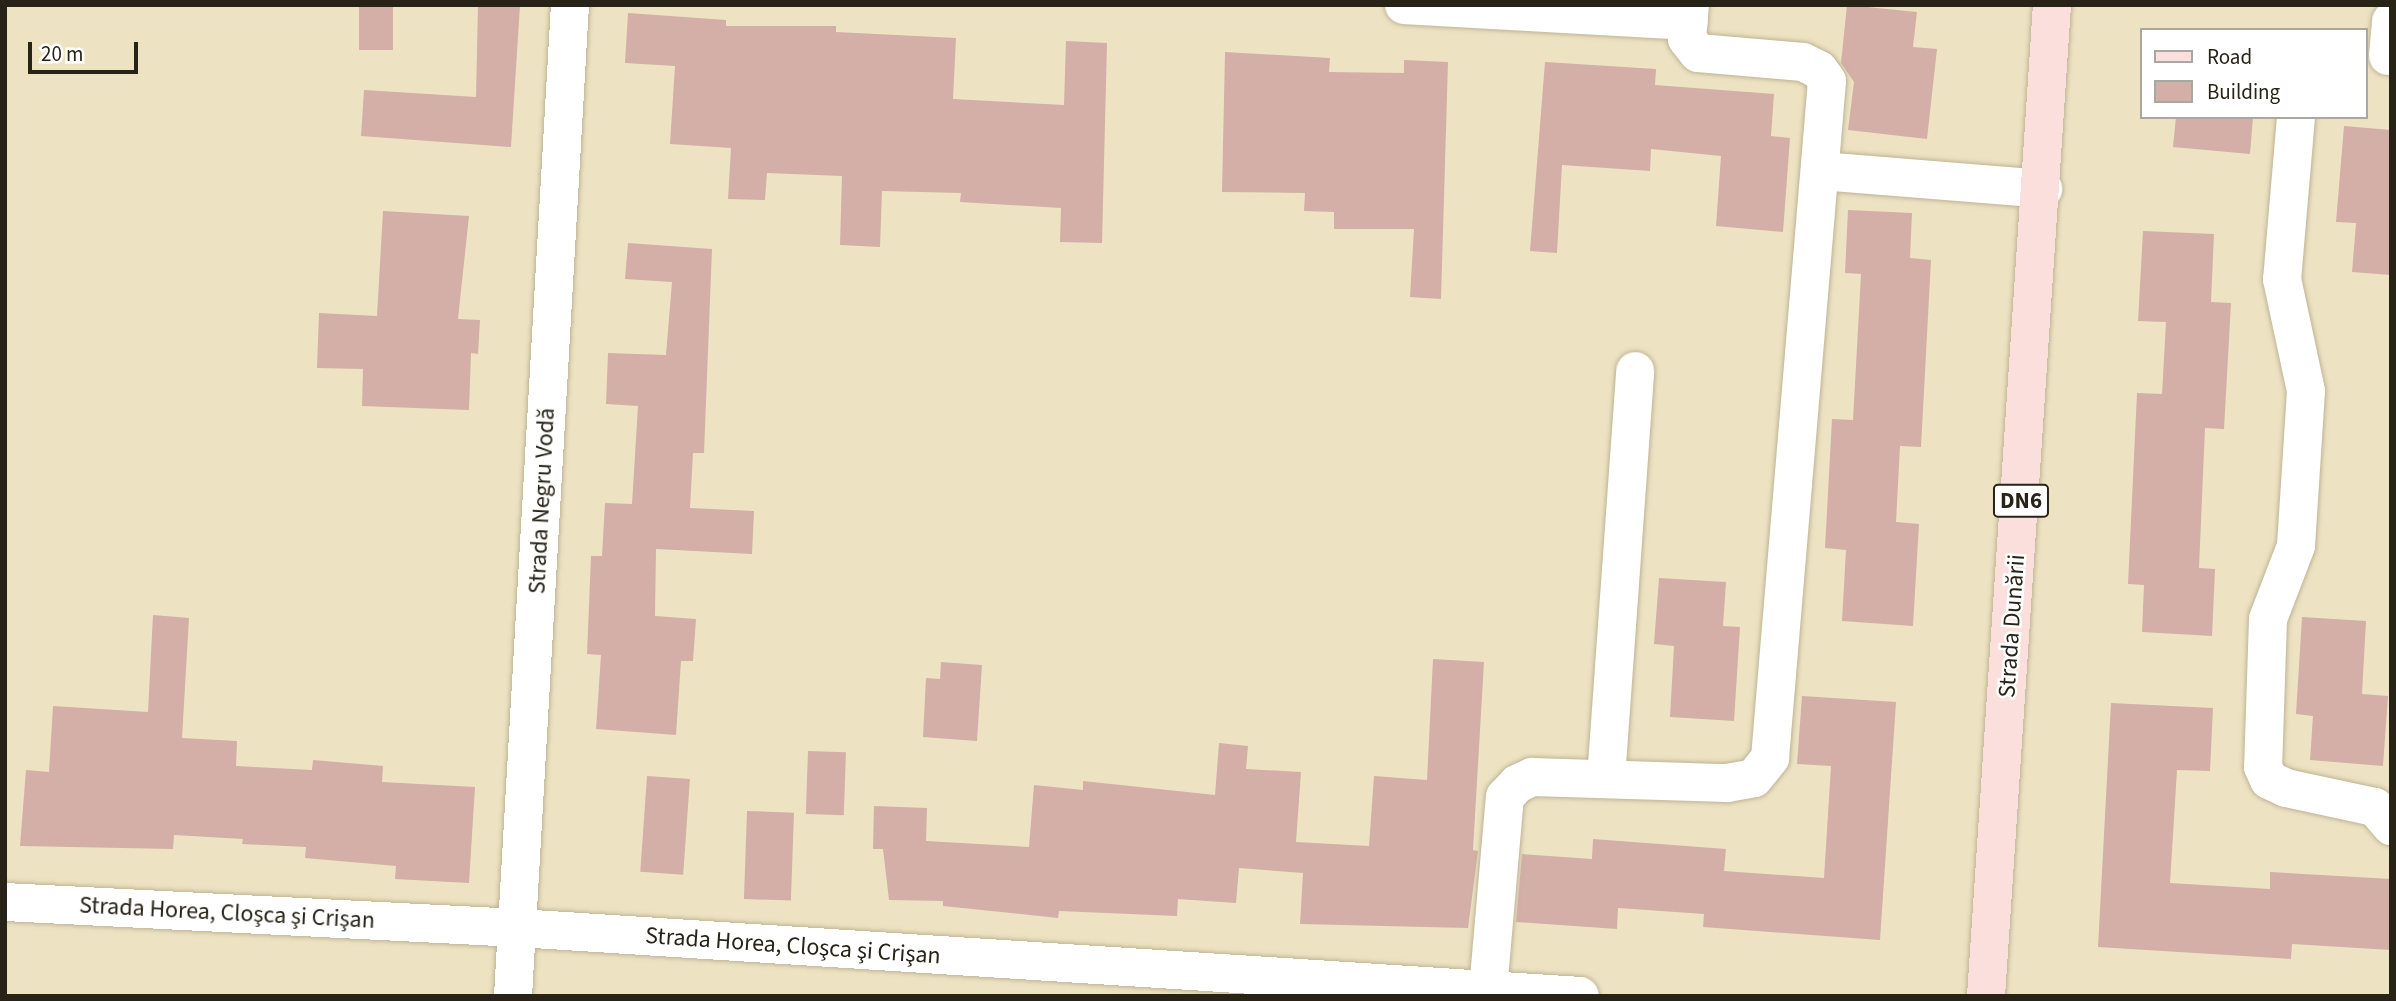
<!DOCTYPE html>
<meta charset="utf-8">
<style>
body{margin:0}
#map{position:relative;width:2396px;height:1001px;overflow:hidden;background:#ede3c3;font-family:"Source Sans 3",sans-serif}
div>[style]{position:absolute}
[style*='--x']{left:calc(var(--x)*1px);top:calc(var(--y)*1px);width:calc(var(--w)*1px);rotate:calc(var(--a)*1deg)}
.building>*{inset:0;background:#d3afa7;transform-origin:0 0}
.roads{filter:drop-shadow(0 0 2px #beb495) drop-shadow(0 0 2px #beb495)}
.minor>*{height:38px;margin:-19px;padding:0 19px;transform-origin:19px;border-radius:19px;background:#fff}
.major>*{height:38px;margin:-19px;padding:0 19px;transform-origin:19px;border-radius:19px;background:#fbdfdc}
span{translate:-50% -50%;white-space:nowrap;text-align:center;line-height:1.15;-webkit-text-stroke:5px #fff;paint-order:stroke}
.shield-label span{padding:2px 5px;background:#fff;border:2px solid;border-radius:5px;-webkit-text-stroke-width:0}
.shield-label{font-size:23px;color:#272317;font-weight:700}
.street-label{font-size:24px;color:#272317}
.frame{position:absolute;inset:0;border:7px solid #272317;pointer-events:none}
.legend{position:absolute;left:2140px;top:28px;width:228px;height:91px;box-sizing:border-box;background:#fff;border:2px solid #a9a7a2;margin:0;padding:9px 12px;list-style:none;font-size:21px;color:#272317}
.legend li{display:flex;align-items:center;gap:14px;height:35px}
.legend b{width:35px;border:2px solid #a9a7a2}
.scale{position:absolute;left:28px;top:42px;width:110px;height:32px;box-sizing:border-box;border:4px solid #272317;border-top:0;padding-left:9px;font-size:21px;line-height:24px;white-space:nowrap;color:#272317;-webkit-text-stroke:5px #fff;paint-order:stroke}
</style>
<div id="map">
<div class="building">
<div style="left:359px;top:5px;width:34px;height:45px"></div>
<div style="clip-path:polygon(478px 5px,520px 5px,511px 147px,361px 136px,364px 90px,476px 97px)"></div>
<div style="clip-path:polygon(1847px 5px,1917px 12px,1913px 47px,1937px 49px,1927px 139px,1848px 130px,1854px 82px,1841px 63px)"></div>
<div style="clip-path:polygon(628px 13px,726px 20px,726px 26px,836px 26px,836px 32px,956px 38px,953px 99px,1064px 105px,1066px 41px,1107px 43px,1102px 243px,1060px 242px,1061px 208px,960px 202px,961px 193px,882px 191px,880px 247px,840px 245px,842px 176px,767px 173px,765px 200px,728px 199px,731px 148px,670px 144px,675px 66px,625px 63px)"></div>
<div style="clip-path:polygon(1225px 52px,1330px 58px,1329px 72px,1404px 73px,1404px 60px,1448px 62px,1441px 299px,1410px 297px,1414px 229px,1334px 229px,1334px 212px,1304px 211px,1305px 193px,1222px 192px)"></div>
<div style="clip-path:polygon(1545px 62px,1656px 69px,1655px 85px,1774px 94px,1771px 136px,1790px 138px,1783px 232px,1716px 226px,1721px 156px,1651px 149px,1650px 171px,1562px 165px,1557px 253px,1530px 251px)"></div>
<div style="clip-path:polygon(2176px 117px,2253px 117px,2250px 154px,2173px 147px)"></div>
<div style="clip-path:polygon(2344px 126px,2391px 130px,2391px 275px,2352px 272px,2356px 223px,2336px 222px)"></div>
<div style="clip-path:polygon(1848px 210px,1912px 213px,1910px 258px,1931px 260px,1921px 447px,1900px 446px,1896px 522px,1919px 524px,1913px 626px,1842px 621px,1846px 550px,1825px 548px,1832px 419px,1853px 420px,1861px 274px,1845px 273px)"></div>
<div style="clip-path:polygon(383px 211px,469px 216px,458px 319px,480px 320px,478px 354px,471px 353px,469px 410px,362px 406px,363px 369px,317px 368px,319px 313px,377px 316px)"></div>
<div style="clip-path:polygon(2143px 231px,2214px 234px,2211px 302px,2231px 303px,2224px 429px,2205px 428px,2199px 568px,2215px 569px,2212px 636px,2142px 632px,2144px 585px,2128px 584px,2137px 393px,2162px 394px,2166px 322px,2138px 321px)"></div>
<div style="clip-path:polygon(628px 243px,712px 249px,704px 453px,693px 453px,690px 508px,754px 511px,752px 554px,656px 549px,655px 616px,696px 619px,693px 661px,681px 661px,676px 735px,596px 729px,601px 655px,587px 654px,591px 556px,602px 556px,605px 503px,632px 504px,638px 406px,606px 404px,608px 353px,666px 355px,672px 282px,625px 279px)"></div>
<div style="clip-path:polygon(1659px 578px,1726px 582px,1723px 626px,1740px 627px,1734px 721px,1670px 717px,1674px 646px,1654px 644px)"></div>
<div style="clip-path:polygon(153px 615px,189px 618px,182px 738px,237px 741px,236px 766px,312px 770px,313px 760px,383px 766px,382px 782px,475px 787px,469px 883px,395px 879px,396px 866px,305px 858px,306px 847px,242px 844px,243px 839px,174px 835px,173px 849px,20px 846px,26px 770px,49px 772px,53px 706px,148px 712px)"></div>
<div style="clip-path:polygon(2302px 617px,2366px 621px,2362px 694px,2388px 696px,2383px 766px,2310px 760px,2313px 716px,2296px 714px)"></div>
<div style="clip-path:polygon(1433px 659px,1484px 662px,1473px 850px,1478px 851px,1468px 928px,1300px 924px,1303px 873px,1239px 868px,1236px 903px,1178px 899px,1177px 916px,1059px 911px,1058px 918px,943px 906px,943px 901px,889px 900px,883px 849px,873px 849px,874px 806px,927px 808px,926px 841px,1029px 847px,1034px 785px,1083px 790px,1083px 781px,1215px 795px,1219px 743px,1248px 746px,1246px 769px,1301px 772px,1296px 842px,1369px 846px,1374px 776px,1427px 780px)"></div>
<div style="clip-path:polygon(941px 662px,982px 665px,977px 741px,923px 737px,926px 678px,940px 679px)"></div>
<div style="clip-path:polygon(1802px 696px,1896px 702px,1880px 940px,1703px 927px,1704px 914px,1618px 908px,1617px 929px,1516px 922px,1522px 854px,1592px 859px,1593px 839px,1726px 849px,1724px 871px,1824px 878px,1831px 766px,1797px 764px)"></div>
<div style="clip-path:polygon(2111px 703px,2213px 708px,2210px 771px,2177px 770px,2170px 883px,2270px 889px,2270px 872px,2391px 879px,2391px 950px,2292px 944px,2291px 959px,2098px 947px)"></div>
<div style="left:808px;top:751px;width:38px;height:63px;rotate:2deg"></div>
<div style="left:647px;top:776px;width:43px;height:96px;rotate:4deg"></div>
<div style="left:747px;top:811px;width:47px;height:88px;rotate:2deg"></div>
</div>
<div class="roads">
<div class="minor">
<div style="--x:1404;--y:5;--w:285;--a:3.2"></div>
<div style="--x:2388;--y:56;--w:35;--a:-85"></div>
<div style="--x:2296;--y:117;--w:163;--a:94.9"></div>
<div style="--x:2282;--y:279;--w:115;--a:77.9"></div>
<div style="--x:2306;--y:391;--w:155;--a:93.7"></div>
<div style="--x:2296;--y:546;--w:78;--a:111"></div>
<div style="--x:2268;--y:619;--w:148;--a:91.9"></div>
<div style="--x:2263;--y:767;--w:14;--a:65"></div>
<div style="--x:2269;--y:780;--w:19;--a:25"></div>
<div style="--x:2286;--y:788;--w:91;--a:12.1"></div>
<div style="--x:2375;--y:807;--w:25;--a:50"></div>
<div style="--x:1821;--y:171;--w:223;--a:4.6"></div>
<div style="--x:1606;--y:779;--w:409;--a:-85.9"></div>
<div style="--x:5;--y:902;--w:514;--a:2.9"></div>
<div style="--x:518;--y:928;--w:1064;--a:3.66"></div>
<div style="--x:1488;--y:990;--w:194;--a:-85"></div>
<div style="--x:1505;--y:797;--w:18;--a:-47"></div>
<div style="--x:1517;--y:784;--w:17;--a:-25"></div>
<div style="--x:1532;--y:777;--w:195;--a:1.8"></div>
<div style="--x:1727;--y:783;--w:27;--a:-10"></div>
<div style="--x:1754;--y:778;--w:26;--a:-51"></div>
<div style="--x:1770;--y:758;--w:679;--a:-85.19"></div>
<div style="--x:1827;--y:81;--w:14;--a:-126"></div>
<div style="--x:1819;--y:70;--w:18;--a:-153"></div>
<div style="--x:1803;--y:62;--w:105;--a:-175.1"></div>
<div style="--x:1698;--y:53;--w:18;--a:-128"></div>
<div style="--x:1687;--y:39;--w:34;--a:-85"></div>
<div style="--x:513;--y:996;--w:993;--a:-86.71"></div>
</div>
<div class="major">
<div style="--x:1986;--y:996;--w:993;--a:-86.19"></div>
</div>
</div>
<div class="shield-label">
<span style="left:2021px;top:501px">DN6</span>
</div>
<div class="street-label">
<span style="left:542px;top:501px;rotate:-87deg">Strada Negru Vodă</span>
<span style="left:2012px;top:626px;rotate:-86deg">Strada Dunării</span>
<span style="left:227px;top:913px;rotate:3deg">Strada Horea, Cloşca şi Crişan</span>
<span style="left:793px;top:946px;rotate:4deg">Strada Horea, Cloşca şi Crişan</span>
</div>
<div class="frame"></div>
<ul class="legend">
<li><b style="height:9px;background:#fbdfdc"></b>Road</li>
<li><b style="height:19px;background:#d3afa7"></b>Building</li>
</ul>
<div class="scale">20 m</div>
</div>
